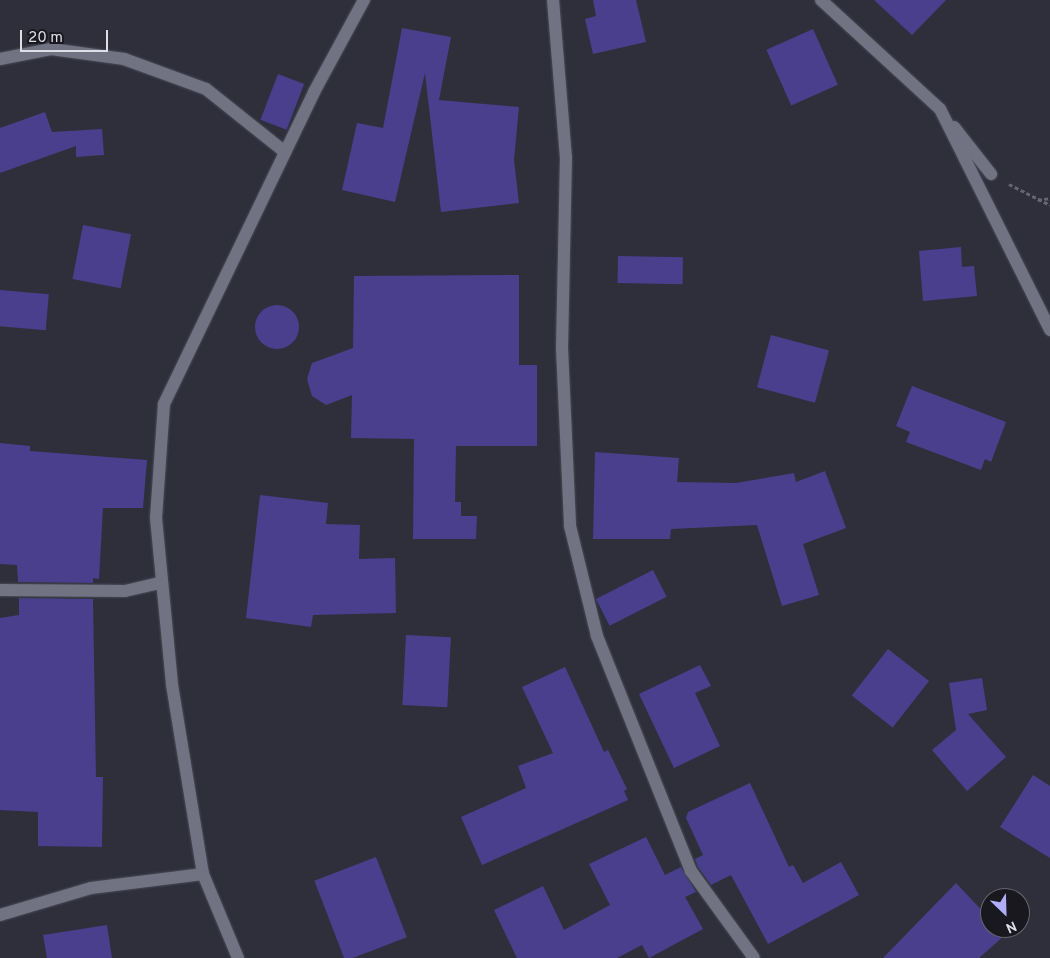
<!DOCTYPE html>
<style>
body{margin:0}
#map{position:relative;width:1050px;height:958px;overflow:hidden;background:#2f2f3c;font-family:Overpass,sans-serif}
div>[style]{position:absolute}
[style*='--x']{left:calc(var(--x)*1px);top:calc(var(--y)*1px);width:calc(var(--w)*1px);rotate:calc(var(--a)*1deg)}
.building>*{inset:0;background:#493f8d;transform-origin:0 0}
.round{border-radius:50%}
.path>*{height:3px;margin-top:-1.5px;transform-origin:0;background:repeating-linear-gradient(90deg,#666671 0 4px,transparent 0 6.5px)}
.roads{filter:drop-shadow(0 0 1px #4a4b56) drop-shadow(0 0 1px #4a4b56)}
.minor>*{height:12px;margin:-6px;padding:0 6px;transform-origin:6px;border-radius:6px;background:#727382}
span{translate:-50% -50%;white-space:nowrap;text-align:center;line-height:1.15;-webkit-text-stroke:4px #18181e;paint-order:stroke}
.north{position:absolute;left:980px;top:888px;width:50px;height:50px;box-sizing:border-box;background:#18181e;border:1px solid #67676e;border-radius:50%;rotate:156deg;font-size:14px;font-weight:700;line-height:20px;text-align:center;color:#dddee6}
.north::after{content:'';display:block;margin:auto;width:18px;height:22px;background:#b0adfa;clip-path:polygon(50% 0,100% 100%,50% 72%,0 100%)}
.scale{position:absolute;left:20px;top:30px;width:88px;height:22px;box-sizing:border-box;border:2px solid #dddee6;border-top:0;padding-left:6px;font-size:15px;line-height:18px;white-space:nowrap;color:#dddee6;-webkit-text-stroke:4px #18181e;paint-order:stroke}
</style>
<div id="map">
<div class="building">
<div style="clip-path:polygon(593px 0,636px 0,646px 42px,593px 54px,585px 19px,596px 16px)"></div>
<div style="clip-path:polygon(874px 0,946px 0,912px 35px)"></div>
<div style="clip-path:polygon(402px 28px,451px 37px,439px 100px,519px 107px,514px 160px,519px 203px,441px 212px,425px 73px,395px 202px,342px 190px,357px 123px,383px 128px)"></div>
<div style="left:813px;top:29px;width:61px;height:51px;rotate:66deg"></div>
<div style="left:278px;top:74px;width:28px;height:49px;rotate:21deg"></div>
<div style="clip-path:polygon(45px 112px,52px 132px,102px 129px,104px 155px,76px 157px,76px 146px,0 173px,0 128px)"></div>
<div style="left:83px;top:225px;width:49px;height:55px;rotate:11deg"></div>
<div style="clip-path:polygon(961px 247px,962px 267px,974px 266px,977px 296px,923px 301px,919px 251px)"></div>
<div style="left:618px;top:256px;width:65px;height:27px;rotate:1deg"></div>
<div style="clip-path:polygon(519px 275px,519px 365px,537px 365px,537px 446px,456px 446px,455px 502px,461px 502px,461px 516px,477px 516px,476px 539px,413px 539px,414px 439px,351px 438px,352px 395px,326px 405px,312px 396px,307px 379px,312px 363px,353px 348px,354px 276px)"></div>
<div style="left:0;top:290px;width:49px;height:36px;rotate:5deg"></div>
<div class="round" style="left:255px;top:305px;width:44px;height:44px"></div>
<div style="left:771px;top:335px;width:60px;height:54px;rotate:15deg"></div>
<div style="clip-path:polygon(912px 386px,1006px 422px,991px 462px,985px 459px,981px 470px,906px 442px,910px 432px,896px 426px)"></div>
<div style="clip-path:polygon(0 443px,30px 446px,30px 451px,147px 460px,143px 508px,103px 508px,99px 579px,93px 578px,93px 583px,18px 582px,17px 565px,0 564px)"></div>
<div style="clip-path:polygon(595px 452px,679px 458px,677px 482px,736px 483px,794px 473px,796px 482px,825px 471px,846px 528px,803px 544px,819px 595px,782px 606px,757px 525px,671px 529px,670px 539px,593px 539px)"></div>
<div style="clip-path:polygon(260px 495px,328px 503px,326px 524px,360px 525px,359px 559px,395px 558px,396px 613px,313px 615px,311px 627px,246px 618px)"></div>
<div style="left:653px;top:570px;width:30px;height:64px;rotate:63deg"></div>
<div style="clip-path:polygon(19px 598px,93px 599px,96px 777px,103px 777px,102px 847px,38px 846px,38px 812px,0 810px,0 618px,19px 615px)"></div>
<div style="left:406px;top:635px;width:45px;height:70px;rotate:3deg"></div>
<div style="left:888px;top:649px;width:52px;height:59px;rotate:38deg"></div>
<div style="clip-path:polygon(700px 665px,711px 686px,695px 693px,720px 746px,674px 768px,639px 694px)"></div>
<div style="clip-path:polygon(565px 667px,604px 752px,608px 750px,627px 789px,624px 791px,628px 800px,482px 865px,461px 817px,526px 788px,518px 766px,553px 753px,522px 687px)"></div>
<div style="clip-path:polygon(982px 678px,987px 710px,968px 714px,1006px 757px,967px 791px,932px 750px,956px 730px,949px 683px)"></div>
<div style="clip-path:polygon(1033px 775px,1050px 786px,1050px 858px,1000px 827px)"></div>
<div style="clip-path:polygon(750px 783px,789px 867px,793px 865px,803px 883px,841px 862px,859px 895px,768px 944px,731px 875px,711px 885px,698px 867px,695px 859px,703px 855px,686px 818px,688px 812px)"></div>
<div style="clip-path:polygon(646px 837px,665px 875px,681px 867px,696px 892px,685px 897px,703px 929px,649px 958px,642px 945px,617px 958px,517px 958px,494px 910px,543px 886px,564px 930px,610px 905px,589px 864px)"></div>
<div style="left:376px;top:857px;width:86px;height:66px;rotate:69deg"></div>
<div style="clip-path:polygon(956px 883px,990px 919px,990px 928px,998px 928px,1005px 935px,979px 958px,883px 958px)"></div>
<div style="clip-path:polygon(107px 925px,112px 958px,47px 958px,43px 935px)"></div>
</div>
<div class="path">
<div style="--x:1009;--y:184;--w:46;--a:27.1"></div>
<div style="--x:1038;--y:200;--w:12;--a:-9"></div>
</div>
<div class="roads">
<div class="minor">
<div style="--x:553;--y:0;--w:158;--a:85.3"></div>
<div style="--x:566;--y:157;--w:191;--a:91.2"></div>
<div style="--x:562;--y:348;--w:178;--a:87.4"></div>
<div style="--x:570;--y:526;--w:113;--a:76.2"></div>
<div style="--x:597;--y:636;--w:253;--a:68.2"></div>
<div style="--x:691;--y:871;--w:107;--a:54.1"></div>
<div style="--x:821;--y:0;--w:161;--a:42.5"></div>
<div style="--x:940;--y:109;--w:247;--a:63.5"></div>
<div style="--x:0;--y:59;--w:52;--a:-11.1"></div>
<div style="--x:51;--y:49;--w:74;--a:7.8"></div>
<div style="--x:124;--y:59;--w:87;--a:20.1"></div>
<div style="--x:206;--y:89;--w:101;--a:38.6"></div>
<div style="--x:954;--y:127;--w:60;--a:51.8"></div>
<div style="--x:0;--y:590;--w:125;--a:0.5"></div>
<div style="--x:125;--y:591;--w:37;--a:-13"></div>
<div style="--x:0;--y:915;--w:95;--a:-16.5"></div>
<div style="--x:91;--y:888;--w:113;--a:-7.1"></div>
<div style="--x:238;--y:958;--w:91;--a:-112.6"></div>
<div style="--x:203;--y:874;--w:193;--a:-99.3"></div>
<div style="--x:172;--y:684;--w:167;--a:-95.5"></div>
<div style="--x:156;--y:518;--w:114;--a:-86"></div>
<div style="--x:164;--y:404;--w:346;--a:-64.3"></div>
<div style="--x:314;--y:92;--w:105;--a:-61.5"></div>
</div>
</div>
<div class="north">N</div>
<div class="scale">20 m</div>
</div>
